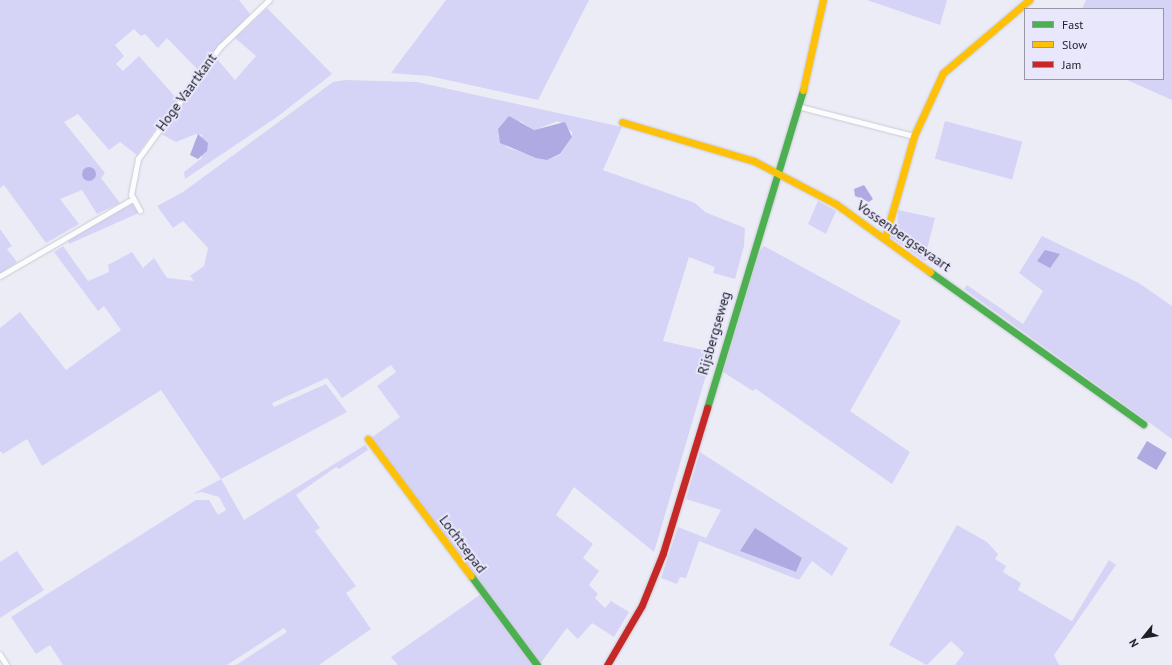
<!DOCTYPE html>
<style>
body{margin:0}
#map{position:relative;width:1172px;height:665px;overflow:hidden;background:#ececf7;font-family:"PT Sans",sans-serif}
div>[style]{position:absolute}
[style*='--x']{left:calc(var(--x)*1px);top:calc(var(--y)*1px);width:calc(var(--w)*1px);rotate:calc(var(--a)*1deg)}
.green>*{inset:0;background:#d6d4f6;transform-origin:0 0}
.water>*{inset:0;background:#afaae1;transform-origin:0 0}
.round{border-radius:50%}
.roads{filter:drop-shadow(0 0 1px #cacad2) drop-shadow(0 0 1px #cacad2)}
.street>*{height:4.5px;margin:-2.25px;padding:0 2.25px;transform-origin:2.25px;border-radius:2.25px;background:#fcfcfe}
.fast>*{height:7px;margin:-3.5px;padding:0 3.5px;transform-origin:3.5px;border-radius:3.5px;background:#4caf50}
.slow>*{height:7px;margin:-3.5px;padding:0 3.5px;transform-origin:3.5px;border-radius:3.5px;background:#ffc107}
.jam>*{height:7px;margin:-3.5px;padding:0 3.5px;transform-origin:3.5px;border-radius:3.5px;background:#c62828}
span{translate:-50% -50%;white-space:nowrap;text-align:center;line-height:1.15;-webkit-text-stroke:4px #e8e7fc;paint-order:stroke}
.street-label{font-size:14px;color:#1f1f26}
.legend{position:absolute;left:1024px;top:8px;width:140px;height:72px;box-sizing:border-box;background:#e8e7fc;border:1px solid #9897a6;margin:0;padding:5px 7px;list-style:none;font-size:12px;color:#1f1f26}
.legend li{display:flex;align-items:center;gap:8px;height:20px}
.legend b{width:20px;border:1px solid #9897a6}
.north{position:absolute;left:1124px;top:617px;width:40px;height:40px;-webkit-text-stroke:3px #e8e7fc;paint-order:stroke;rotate:240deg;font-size:11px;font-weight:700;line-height:16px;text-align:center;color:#1f1f26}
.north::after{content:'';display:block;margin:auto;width:14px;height:18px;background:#1f1f26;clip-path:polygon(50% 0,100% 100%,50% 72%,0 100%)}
</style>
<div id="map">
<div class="green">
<div style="clip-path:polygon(0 0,239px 0,250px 14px,198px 70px,167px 38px,158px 48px,145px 34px,141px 36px,134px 29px,115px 45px,124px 56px,116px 64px,123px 71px,139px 56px,177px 99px,137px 155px,120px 142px,109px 150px,78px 114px,64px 122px,105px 173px,101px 178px,120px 203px,97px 214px,82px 190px,60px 199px,79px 224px,46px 243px,4px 185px,0 188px)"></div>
<div style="clip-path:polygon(446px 0,589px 0,538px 100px,429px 76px,391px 73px)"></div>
<div style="clip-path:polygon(867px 0,947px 0,940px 25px)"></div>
<div style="clip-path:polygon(1086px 0,1172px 0,1172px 100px,1125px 79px,1163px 79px,1163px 9px,1082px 9px)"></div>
<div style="clip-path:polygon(267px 8px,332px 74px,277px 117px,185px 179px,184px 172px,202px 158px,202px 135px,196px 134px,176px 142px,161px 134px,216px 58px,235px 80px,256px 56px,235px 38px)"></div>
<div style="clip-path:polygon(evenodd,345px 80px,417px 82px,622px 127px,603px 170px,695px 203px,705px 212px,745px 228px,744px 246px,735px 279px,713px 273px,715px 267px,689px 257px,663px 341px,707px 351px,713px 329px,719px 331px,654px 552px,574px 487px,556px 515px,593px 544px,583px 558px,599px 571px,589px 585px,598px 594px,595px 598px,605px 608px,611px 601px,629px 612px,614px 637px,592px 623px,578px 639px,567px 628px,539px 665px,371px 438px,400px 417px,377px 386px,396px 372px,391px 365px,342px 398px,327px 378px,272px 403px,274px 407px,326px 384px,347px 412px,221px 479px,244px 520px,365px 445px,368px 450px,339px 469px,336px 467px,296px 495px,320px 528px,315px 531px,356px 586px,346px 593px,371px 629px,319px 665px,236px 665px,287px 632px,284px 628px,227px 665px,63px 665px,50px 645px,36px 654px,11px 617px,196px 500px,209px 500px,218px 515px,226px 510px,219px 497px,202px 492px,193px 494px,221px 479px,161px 390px,42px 466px,27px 439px,3px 454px,0 451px,0 328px,20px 312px,66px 370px,121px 330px,104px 306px,98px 311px,54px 252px,63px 246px,88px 281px,109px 272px,108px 265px,132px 252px,143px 268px,154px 258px,167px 278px,194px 281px,190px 276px,204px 266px,208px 248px,183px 221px,173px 228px,157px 206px,183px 192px,333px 82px,345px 80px,520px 121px,534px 130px,558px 121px,572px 132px,572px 137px,560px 155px,547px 160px,527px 154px,506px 147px,498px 136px,520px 121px)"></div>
<div style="left:945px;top:121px;width:80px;height:39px;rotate:15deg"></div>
<div style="clip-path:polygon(134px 201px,141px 212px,69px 244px,68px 238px)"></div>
<div style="clip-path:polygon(818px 201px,836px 211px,826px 234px,808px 224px)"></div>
<div style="clip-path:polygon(898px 210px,935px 218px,926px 253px,897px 231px)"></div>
<div style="clip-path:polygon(891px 227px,897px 236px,929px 258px,925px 261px,889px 236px)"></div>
<div style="clip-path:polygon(0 229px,12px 246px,7px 249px,17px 262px,0 274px)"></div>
<div style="clip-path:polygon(1042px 236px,1139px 283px,1172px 306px,1172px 439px,964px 289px,967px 285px,1023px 324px,1043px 291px,1019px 273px)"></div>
<div style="clip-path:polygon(764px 246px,901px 321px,850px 411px,910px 452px,892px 484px,756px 389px,753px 391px,723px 372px,759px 252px)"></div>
<div style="clip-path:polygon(evenodd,700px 452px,848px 548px,832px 576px,812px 561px,799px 580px,699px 541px,686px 578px,680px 577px,677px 584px,661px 578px,678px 527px,706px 538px,721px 510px,686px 499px,700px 452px,740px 551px,802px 558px,796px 572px,740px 551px)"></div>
<div style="clip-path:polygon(957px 525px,987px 542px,998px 554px,995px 559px,1006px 566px,1003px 572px,1021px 583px,1018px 590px,1072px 621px,1109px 560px,1116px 565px,1054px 655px,1059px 665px,955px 665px,964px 653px,951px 641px,927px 665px,889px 645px)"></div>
<div style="clip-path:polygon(17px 551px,44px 590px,0 618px,0 562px)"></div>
<div style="clip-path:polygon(481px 594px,533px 665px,398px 665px,391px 657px)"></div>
</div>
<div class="water">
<div style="clip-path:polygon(509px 116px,534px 130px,565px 122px,572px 137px,560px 154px,547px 160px,536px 158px,500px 143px,498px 129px)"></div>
<div style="clip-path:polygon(198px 134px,208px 143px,207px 151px,198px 159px,190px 155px)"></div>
<div class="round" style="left:82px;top:167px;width:14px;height:14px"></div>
<div style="clip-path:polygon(864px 185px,873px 199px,869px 202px,855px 196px,854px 189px)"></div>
<div style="clip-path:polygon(1045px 250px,1060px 254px,1050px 268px,1037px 261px)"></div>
<div style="left:1147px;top:441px;width:23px;height:20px;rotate:31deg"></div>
<div style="clip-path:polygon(755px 528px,802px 558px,796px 572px,740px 551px)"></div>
</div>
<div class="roads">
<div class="street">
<div style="--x:797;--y:106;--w:121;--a:14.4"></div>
<div style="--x:140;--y:211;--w:18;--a:-119"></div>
<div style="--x:131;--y:195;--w:37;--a:-79"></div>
<div style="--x:138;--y:159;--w:139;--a:-53.8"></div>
<div style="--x:220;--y:47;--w:68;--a:-43.8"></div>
<div style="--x:0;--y:276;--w:154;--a:-30.1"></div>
<div style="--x:0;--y:654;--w:13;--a:58"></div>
</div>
<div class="fast">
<div style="--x:930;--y:272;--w:262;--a:35.5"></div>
<div style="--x:707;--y:408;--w:332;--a:-73.2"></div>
<div style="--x:471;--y:576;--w:111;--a:53.4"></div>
</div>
<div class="slow">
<div style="--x:803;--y:90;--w:92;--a:-77.5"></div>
<div style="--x:622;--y:122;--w:138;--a:16.5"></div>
<div style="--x:754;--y:161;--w:93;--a:27.7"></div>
<div style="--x:836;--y:204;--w:116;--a:35.9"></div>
<div style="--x:885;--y:238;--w:106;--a:-74.1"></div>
<div style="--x:914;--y:136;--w:69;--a:-65.3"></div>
<div style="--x:943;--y:73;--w:113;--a:-40.3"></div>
<div style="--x:368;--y:439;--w:171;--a:53.1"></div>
</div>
<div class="jam">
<div style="--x:607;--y:665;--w:69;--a:-59.7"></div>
<div style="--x:642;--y:605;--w:56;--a:-68"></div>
<div style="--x:663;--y:553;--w:152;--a:-73.1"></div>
</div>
</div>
<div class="street-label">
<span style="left:186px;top:92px;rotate:-54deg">Hoge Vaartkant</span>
<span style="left:904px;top:236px;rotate:35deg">Vossenbergsevaart</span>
<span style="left:714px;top:333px;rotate:-74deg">Rijsbergseweg</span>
<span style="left:463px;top:544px;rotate:53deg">Lochtsepad</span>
</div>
<ul class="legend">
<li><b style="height:5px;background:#4caf50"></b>Fast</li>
<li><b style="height:5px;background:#ffc107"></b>Slow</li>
<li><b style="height:5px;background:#c62828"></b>Jam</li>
</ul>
<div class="north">N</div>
</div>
